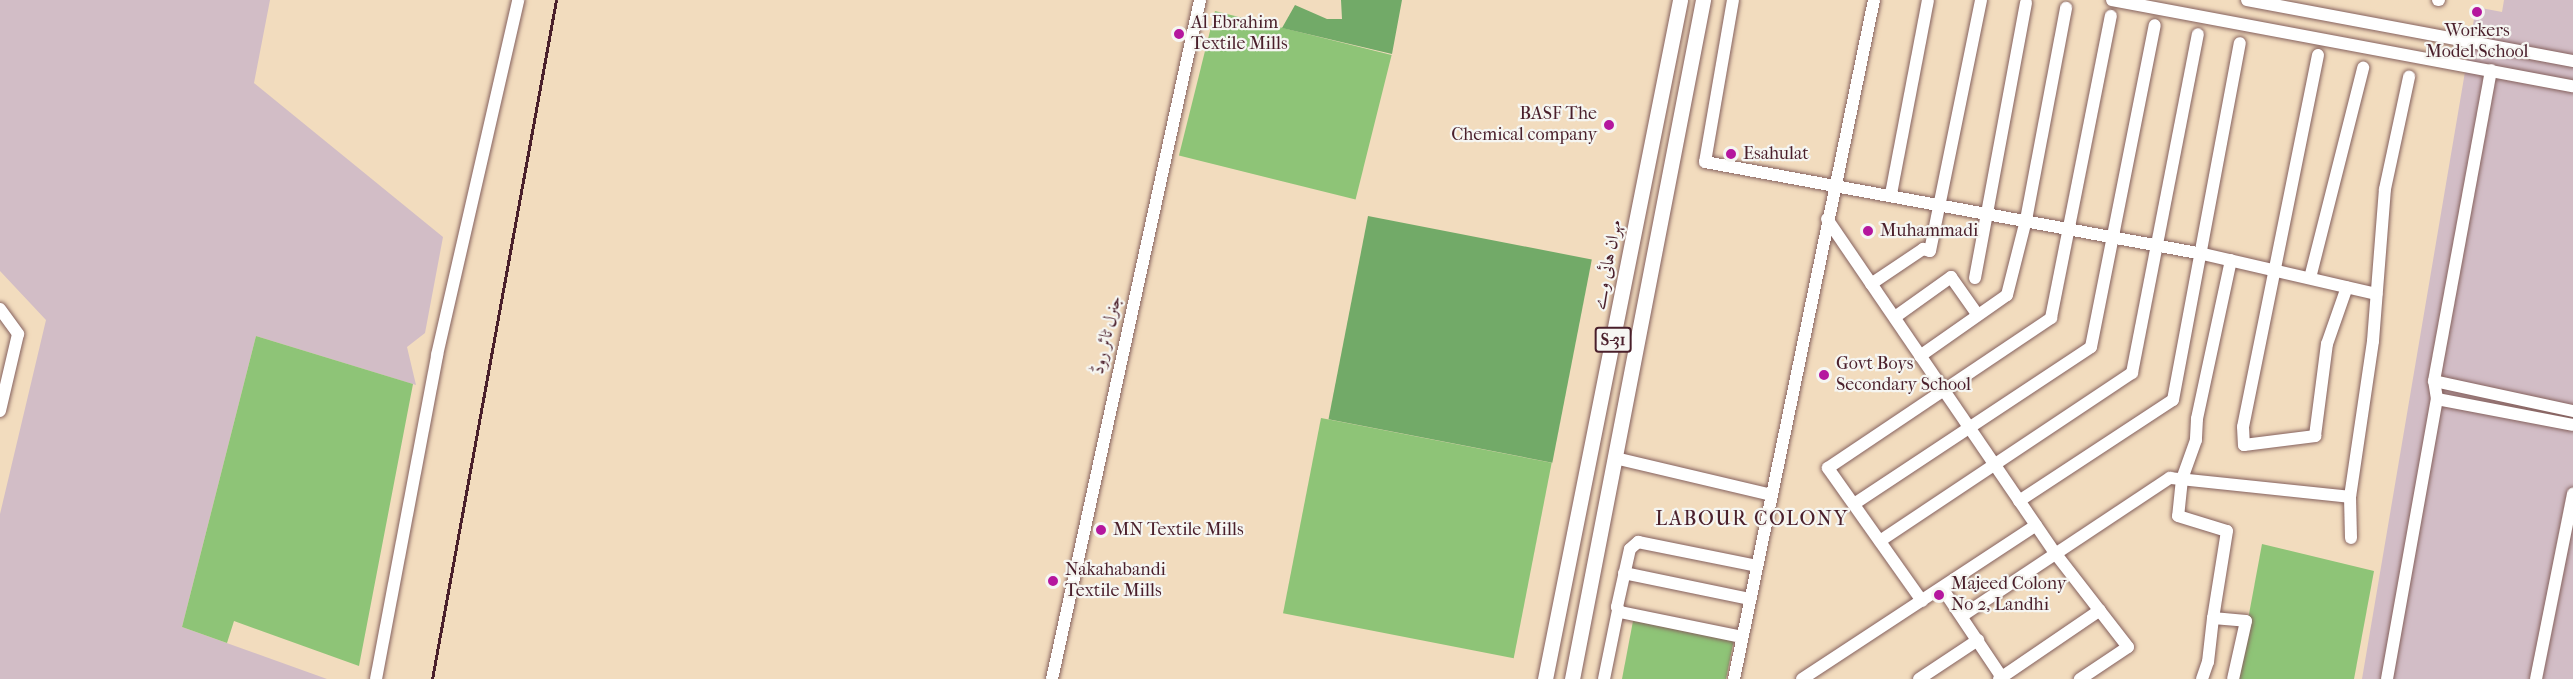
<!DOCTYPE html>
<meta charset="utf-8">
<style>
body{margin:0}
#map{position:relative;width:2573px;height:679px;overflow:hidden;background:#f2dcbe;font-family:"IM FELL French Canon",Amiri,serif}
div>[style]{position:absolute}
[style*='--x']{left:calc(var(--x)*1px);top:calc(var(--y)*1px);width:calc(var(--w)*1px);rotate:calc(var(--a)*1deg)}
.industrial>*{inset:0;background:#d2bdc6}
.green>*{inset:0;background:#8ec477;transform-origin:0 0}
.forest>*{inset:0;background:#72aa68;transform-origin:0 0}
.roads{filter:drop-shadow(0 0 2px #85615e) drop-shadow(0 0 2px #85615e)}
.minor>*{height:12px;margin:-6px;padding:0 6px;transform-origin:6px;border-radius:6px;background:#fff}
.major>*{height:15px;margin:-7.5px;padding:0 7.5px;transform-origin:7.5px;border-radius:7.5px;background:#fff}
.rail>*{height:3px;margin:-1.5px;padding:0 1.5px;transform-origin:1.5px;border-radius:1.5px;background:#4a1f2b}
.dots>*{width:16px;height:16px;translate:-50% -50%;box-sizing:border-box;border:3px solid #f6f6f2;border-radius:50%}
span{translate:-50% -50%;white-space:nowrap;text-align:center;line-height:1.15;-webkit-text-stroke:4.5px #f6f6f2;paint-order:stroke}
.shield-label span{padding:2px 4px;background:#f6f6f2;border:2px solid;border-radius:4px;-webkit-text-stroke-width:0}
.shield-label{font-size:16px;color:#4a1f2b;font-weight:700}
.poi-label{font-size:18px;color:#4a1f2b}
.left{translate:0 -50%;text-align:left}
.right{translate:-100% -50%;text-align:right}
.street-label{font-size:18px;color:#4a1f2b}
.neighbourhood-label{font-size:20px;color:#4a1f2b;letter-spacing:1.5px}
</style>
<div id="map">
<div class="industrial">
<div style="clip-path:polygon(0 0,270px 0,254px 83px,443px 237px,425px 333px,407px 347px,416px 385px,256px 336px,182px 627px,327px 679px,0 679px,0 514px,46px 320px,0 271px)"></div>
<div style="clip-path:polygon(2504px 0,2573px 0,2573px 679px,2362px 679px,2476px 7px,2502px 12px)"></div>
</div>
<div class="green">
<div style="left:1215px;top:11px;width:182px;height:149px;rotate:14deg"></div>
<div style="clip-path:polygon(256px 336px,413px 384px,359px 666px,234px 621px,227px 643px,182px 627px)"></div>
<div style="left:1321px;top:418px;width:235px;height:199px;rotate:11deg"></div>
<div style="clip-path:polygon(2262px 544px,2374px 571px,2354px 679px,2237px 679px)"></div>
<div style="clip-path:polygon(1633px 621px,1734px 639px,1726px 679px,1622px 679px)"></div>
</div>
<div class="forest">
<div style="clip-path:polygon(1341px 0,1402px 0,1392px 54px,1282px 28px,1295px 5px,1327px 19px,1342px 19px)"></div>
<div style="left:1368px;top:216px;width:228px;height:207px;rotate:11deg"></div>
</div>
<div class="roads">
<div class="minor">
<div style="--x:1733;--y:0;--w:164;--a:99.8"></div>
<div style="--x:1705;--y:162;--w:506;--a:10.47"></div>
<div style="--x:2203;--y:254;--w:178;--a:13"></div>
<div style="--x:2112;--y:0;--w:469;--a:10.6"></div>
<div style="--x:2247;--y:0;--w:332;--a:10.6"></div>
<div style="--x:2438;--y:0;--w:1;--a:0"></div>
<div style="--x:2318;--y:55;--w:379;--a:101.4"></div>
<div style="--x:2243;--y:427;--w:18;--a:87"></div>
<div style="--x:2244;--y:445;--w:72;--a:-7.2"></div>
<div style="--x:2315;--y:436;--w:93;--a:-82.6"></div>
<div style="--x:2327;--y:344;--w:60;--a:-70.7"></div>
<div style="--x:1891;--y:194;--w:197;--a:-79.2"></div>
<div style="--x:1827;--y:219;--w:404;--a:55.7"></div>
<div style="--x:2055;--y:553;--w:119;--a:52.2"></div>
<div style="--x:2128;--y:647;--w:58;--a:146.3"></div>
<div style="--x:2231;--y:260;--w:163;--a:102.1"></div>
<div style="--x:2197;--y:419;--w:21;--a:93"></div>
<div style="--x:2196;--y:440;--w:41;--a:109.7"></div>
<div style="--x:2182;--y:479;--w:37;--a:96"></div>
<div style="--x:2178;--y:516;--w:51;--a:17"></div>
<div style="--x:2227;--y:531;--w:88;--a:99.1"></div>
<div style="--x:2213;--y:618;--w:33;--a:5"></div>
<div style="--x:2246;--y:621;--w:59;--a:102.6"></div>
<div style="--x:1975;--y:278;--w:280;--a:-79.5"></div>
<div style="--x:2310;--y:278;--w:217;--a:-75.8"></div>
<div style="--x:1871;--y:284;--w:63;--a:-33.9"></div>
<div style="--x:1923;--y:249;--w:7;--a:16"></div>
<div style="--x:1930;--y:251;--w:256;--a:-78.5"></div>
<div style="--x:0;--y:309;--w:31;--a:54"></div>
<div style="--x:18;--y:334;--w:79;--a:103.2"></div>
<div style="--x:1895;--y:317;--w:69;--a:-35.5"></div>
<div style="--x:1951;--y:277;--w:45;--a:54.9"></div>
<div style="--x:1920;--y:356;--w:106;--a:-35"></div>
<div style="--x:2007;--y:295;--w:77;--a:-75.8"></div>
<div style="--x:2026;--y:220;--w:216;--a:-79.3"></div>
<div style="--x:2434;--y:381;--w:142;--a:12.2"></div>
<div style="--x:2437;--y:399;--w:138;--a:10.8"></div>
<div style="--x:1615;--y:458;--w:160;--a:13.3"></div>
<div style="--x:2350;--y:497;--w:41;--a:88.6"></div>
<div style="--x:2019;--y:501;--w:184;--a:-33.3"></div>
<div style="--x:2173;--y:400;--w:363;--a:-79.4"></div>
<div style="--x:1854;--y:504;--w:284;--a:-33.5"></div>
<div style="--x:2091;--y:347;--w:328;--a:-78.8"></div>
<div style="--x:1880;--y:541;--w:303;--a:-33.7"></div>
<div style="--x:2132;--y:373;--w:345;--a:-79"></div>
<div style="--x:1624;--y:573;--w:129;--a:11.7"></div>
<div style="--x:1942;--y:588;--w:110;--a:56.2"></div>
<div style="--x:1922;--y:601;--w:163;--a:-125.3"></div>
<div style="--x:1828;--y:468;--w:269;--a:-33.9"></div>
<div style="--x:2051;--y:318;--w:308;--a:-78.8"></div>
<div style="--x:1962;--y:616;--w:250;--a:-33.6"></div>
<div style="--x:2170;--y:478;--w:181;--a:6"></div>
<div style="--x:2350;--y:497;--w:158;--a:-81.6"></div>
<div style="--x:2373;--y:341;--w:152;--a:-85.5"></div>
<div style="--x:2385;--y:189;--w:115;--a:-77.9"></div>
<div style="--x:1742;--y:637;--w:125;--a:-168.4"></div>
<div style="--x:1620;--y:612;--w:6;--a:-121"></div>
<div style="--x:1617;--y:607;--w:59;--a:-77.4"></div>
<div style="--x:1630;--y:549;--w:11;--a:-41"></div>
<div style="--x:1638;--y:542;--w:121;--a:11.4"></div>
<div style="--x:376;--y:679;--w:330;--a:-79.3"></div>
<div style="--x:437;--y:355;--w:364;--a:-77.1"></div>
<div style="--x:1052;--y:679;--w:695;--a:-77.7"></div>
<div style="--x:1604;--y:679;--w:70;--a:-78.5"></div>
<div style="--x:1734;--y:679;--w:693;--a:-78.35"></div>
<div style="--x:1802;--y:679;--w:280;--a:-33.3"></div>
<div style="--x:1919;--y:679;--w:71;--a:-33.5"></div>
<div style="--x:1999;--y:679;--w:122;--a:-34.3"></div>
<div style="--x:2202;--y:679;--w:18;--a:-71"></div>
<div style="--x:2208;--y:662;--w:44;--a:-83.5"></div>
<div style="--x:2387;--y:679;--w:284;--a:-79.9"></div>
<div style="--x:2437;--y:399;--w:18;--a:-99"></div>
<div style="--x:2434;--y:381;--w:316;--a:-79.6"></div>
<div style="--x:2536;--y:679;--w:189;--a:-78.7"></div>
</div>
<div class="major">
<div style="--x:1545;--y:679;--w:692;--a:-78.75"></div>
<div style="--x:1572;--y:679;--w:692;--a:-79.08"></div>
</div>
</div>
<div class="rail">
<div style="--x:432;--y:679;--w:690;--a:-79.65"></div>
</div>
<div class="dots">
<div style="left:2477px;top:12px;background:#b5179e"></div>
<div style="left:1179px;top:34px;background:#b5179e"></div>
<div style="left:1609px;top:125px;background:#b5179e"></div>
<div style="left:1731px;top:154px;background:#b5179e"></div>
<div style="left:1868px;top:231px;background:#b5179e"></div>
<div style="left:1824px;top:375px;background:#b5179e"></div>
<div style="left:1101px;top:530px;background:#b5179e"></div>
<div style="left:1053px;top:581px;background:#b5179e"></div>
<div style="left:1939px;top:595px;background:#b5179e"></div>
</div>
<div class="shield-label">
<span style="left:1613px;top:340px">S-31</span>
</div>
<div class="poi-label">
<span class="left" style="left:1191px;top:34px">Al Ebrahim<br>Textile Mills</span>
<span style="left:2477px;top:42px">Workers<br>Model School</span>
<span class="right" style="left:1597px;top:125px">BASF The<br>Chemical company</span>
<span class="left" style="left:1743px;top:154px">Esahulat</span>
<span class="left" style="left:1880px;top:231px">Muhammadi</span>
<span class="left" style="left:1836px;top:375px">Govt Boys<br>Secondary School</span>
<span class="left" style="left:1113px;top:530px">MN Textile Mills</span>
<span class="left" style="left:1065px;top:581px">Nakahabandi<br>Textile Mills</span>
<span class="left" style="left:1951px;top:595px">Majeed Colony<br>No 2, Landhi</span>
</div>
<div class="street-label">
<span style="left:1608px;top:265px;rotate:-79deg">مہران ہائی وے</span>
<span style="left:1107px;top:335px;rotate:-77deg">جنرل ٹائر روڈ</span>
</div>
<div class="neighbourhood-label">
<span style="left:1752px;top:518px">LABOUR COLONY</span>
</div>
</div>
